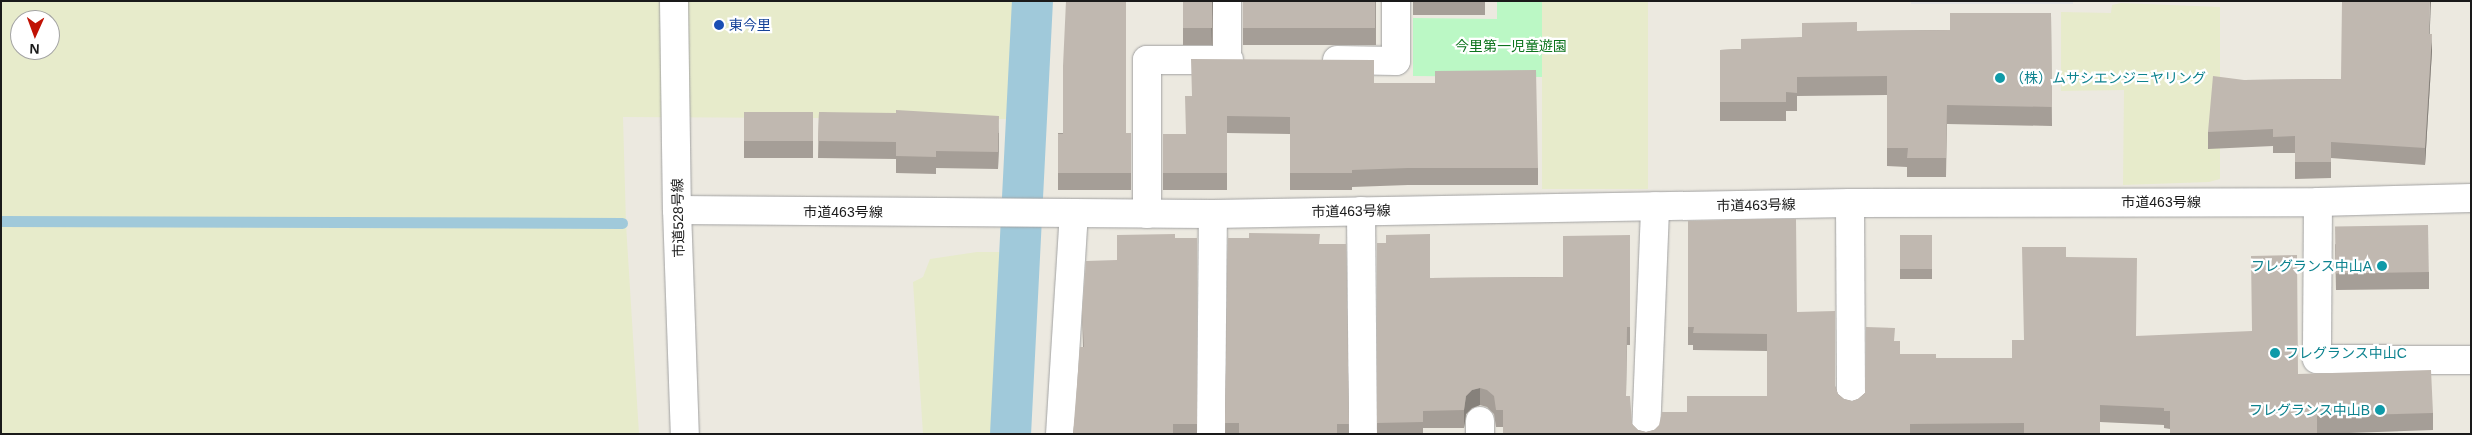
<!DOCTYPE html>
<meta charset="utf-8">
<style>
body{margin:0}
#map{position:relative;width:2472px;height:435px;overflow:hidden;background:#ece9e0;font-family:Helvetica,"Noto Sans JP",sans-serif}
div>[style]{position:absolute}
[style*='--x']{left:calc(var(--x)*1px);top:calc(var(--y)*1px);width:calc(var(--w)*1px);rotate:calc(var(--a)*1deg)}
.farmland>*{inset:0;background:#e7ebcb;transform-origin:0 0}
.park>*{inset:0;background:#bbf8c5}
.parking>*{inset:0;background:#e2e2e2;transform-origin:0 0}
.stream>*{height:11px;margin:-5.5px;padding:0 5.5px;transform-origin:5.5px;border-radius:5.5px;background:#a0c9da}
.canal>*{height:41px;margin:-20.5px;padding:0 20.5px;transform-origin:20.5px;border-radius:20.5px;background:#a0c9da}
.roads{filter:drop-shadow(0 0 1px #a1a1a1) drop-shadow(0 0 1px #a1a1a1)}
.minor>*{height:28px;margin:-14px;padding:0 14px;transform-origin:14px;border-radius:14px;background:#fff}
.wall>*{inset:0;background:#a59e97;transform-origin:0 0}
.shaded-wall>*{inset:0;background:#86817b}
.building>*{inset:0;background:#c0b8b0;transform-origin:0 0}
.dots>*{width:14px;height:14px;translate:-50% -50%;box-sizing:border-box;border:2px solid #fff;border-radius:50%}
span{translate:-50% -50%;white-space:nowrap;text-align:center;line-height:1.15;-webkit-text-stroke:4.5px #fff;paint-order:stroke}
.transit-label{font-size:14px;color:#164399}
.left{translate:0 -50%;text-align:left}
.park-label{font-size:14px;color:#0d741d}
.culture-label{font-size:14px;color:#0d838f}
.right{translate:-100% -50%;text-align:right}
.street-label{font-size:14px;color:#1a1a1a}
.frame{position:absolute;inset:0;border:2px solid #1a1a1a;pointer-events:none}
.north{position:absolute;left:10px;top:10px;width:50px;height:50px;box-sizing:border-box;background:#fff;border:1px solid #a3a3a3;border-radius:50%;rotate:182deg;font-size:14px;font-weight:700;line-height:20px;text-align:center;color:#1a1a1a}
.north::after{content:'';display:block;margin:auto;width:18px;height:22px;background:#c11204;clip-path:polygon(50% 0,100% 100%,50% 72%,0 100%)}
</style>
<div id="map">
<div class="farmland">
<div style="clip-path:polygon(evenodd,1px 1px,1015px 1px,1006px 119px,623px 117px,626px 224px,639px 434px,1px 434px,1px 1px,20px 20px,50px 20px,50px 50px,20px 50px,20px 20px)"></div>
<div style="left:1542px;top:1px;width:106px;height:188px"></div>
<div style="clip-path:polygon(2121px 3px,2220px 7px,2220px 179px,2209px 182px,2123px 185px,2124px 90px,2061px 91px,2061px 12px,2111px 13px,2112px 5px)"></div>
<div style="clip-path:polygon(977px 252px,999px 252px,1004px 255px,997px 434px,923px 434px,913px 282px,923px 277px,930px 259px)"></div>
</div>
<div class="park">
<div style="clip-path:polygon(1497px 1px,1542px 1px,1542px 77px,1413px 76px,1413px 18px,1497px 19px)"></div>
</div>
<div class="parking">
<div style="left:1911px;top:1px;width:162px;height:3px"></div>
</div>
<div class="stream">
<div style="--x:1;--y:221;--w:621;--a:0.18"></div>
</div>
<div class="canal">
<div style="--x:1010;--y:434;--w:434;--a:-87.1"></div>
</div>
<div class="roads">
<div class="minor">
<div style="--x:674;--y:1;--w:209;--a:89.2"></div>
<div style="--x:677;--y:210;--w:224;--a:88"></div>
<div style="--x:1227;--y:1;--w:59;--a:90"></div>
<div style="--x:1337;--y:60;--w:59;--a:1"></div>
<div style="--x:1396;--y:61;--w:60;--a:-90"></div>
<div style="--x:2318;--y:202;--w:157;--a:90.4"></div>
<div style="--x:2317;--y:359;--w:154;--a:0.4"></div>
<div style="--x:1850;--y:203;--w:200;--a:89.7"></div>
<div style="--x:677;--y:210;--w:536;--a:0.43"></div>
<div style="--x:1213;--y:214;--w:637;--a:-0.99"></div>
<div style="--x:1850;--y:203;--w:468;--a:-0.1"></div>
<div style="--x:2318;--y:202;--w:153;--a:-1.5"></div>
<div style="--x:1361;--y:211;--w:223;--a:89.5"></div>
<div style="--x:1147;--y:214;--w:154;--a:-90"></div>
<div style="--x:1147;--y:60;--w:82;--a:0"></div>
<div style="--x:1060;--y:434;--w:221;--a:-86.4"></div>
<div style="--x:1211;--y:434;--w:220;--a:-89.5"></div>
<div style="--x:1480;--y:434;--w:13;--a:-90"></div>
<div style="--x:1646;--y:434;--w:228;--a:-87.7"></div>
</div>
</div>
<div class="wall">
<div style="left:1183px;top:1px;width:30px;height:44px"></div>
<div style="left:1243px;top:1px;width:133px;height:44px"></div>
<div style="left:1413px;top:1px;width:72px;height:14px"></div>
<div style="clip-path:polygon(2051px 13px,2052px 126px,1947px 124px,1946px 177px,1907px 177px,1907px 167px,1887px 166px,1887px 95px,1797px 96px,1797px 111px,1786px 111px,1786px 121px,1720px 121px,1720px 50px,1741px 49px,1802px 37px,1857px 31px,1950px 30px)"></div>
<div style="clip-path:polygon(2430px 34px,2432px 51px,2425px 165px,2331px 158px,2331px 178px,2295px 179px,2295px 153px,2273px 153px,2273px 146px,2208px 149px,2208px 132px,2244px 80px,2341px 79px)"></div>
<div style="clip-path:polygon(1374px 83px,1538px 168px,1538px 185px,1408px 185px,1352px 187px,1352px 190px,1290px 190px,1290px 134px,1227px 133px,1227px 190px,1163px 190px,1163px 134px,1186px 134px,1191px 96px)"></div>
<div style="left:744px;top:112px;width:69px;height:46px"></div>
<div style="clip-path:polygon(819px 112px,999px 133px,998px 169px,936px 168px,936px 174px,896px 173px,896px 159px,818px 158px)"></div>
<div style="left:1131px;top:133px;width:57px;height:73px;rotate:90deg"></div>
<div style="clip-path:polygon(1688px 221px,1797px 312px,1835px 386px,1838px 394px,1844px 399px,1852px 401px,1858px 399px,1865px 393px,1895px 341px,1900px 354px,1936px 358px,2012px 358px,2012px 340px,2024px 340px,2066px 257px,2136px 336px,2298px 374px,2433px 413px,2433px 430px,2320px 434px,2170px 434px,2170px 429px,2164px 428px,2164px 425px,2100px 422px,2100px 434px,1503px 434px,1503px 427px,1496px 427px,1494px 414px,1487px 407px,1480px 405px,1472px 408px,1466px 414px,1464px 428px,1423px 428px,1423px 434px,1377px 434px,1377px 243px,1430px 278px,1563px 277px,1630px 235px,1630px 345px,1627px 345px,1626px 396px,1632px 424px,1638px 430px,1646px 432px,1654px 430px,1687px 412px,1767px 396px,1767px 351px,1693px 350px,1693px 345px,1688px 345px)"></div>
<div style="left:1900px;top:235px;width:32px;height:44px"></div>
<div style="clip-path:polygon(1175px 238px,1197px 238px,1197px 434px,1073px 434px,1083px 347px,1082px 312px,1117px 260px)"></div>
<div style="clip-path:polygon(1228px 238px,1320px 244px,1346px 244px,1349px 434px,1225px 434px)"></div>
<div style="clip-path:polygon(2335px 244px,2429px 272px,2429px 289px,2336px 290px)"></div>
</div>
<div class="shaded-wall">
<div style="clip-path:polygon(1212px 1px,1213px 1px,1211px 45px,1211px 28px)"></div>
<div style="clip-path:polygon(2430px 1px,2431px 1px,2429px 50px,2429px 34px)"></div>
<div style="clip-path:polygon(2432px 34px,2432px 51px,2425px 165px,2425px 148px)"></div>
<div style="clip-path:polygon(999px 116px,999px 133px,998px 169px,998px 152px)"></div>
<div style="clip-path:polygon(1480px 388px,1480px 405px,1472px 408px,1466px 414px,1464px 428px,1464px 410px,1466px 396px,1472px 390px)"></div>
</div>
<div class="building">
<div style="clip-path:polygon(1066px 1px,1126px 1px,1126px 133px,1131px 133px,1131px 173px,1058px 173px,1058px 134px,1063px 134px,1063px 66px)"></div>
<div style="left:1183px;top:1px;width:29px;height:27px"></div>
<div style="left:1243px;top:1px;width:132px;height:27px"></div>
<div style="clip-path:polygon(2342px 1px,2430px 1px,2429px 34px,2432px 34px,2425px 148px,2331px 142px,2331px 162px,2295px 162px,2295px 136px,2273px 137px,2273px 129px,2208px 132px,2213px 76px,2244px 80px,2341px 79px)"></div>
<div style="clip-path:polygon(1950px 13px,2051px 13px,2052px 107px,1947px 105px,1946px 158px,1907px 158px,1908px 148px,1887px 148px,1887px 76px,1797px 77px,1797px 93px,1786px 92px,1786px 102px,1720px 102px,1720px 50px,1741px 49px,1741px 39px,1802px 37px,1802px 23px,1857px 22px,1857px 31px,1950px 30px)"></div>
<div style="clip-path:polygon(1191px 59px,1374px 60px,1374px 83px,1435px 83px,1435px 71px,1536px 70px,1538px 168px,1408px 168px,1352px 170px,1352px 173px,1290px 173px,1290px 117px,1227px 116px,1227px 173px,1163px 173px,1163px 134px,1186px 134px,1185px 96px,1192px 96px)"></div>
<div style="clip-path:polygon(896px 110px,999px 116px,998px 152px,936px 151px,936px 157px,896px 156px,896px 142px,818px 141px,819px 112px,896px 113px)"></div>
<div style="left:744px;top:112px;width:69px;height:29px"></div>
<div style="clip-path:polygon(1763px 219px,1796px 219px,1797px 312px,1835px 311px,1835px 386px,1838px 394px,1844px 399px,1852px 401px,1858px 399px,1865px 393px,1866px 327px,1895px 328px,1894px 341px,1900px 341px,1900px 354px,1936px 354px,1936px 358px,2012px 358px,2012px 340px,2024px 340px,2022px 247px,2066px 247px,2066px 257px,2137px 258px,2136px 336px,2252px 331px,2251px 256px,2297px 255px,2298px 374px,2431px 370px,2433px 413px,2317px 416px,2317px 434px,2170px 434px,2170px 411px,2164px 411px,2164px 408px,2100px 405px,2100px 434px,2024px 434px,2024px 423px,1910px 424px,1910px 434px,1503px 434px,1503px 410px,1496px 410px,1494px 396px,1487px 390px,1480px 388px,1472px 390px,1466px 396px,1464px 410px,1423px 411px,1423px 422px,1377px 423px,1377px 243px,1386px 243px,1386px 235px,1430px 234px,1430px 278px,1563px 277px,1563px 236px,1630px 235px,1630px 327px,1627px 327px,1626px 396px,1630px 396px,1632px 424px,1638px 430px,1646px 432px,1654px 430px,1659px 425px,1662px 412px,1687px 412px,1687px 396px,1767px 396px,1767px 334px,1693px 333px,1694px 327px,1688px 327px,1688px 221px)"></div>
<div style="left:2428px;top:225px;width:47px;height:93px;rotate:89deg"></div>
<div style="clip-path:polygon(1249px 233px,1320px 234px,1319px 244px,1346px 244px,1349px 424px,1337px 424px,1337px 434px,1239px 434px,1239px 423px,1225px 423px,1228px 238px,1249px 238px)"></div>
<div style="clip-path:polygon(1175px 234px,1175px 238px,1197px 238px,1197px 424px,1173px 424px,1173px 434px,1073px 434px,1080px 347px,1084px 347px,1082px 312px,1086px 261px,1117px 260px,1117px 235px)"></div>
<div style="left:1900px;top:235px;width:32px;height:34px"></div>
</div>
<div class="dots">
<div style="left:719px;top:25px;background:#1a4fb4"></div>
<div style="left:2000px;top:78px;background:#0f9aa8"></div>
<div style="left:2382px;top:266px;background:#0f9aa8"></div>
<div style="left:2275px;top:353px;background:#0f9aa8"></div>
<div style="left:2380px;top:410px;background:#0f9aa8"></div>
</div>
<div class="transit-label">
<span class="left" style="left:729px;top:25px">東今里</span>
</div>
<div class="park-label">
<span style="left:1511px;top:46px">今里第一児童遊園</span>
</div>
<div class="culture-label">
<span class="left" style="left:2010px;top:78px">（株）ムサシエンジニヤリング</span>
<span class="right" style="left:2372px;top:266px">フレグランス中山A</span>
<span class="left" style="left:2285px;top:353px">フレグランス中山C</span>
<span class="right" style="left:2370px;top:410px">フレグランス中山B</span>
</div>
<div class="street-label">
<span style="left:2161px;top:202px">市道463号線</span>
<span style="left:1756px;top:205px;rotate:-1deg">市道463号線</span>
<span style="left:1351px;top:211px;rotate:-1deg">市道463号線</span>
<span style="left:843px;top:212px">市道463号線</span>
<span style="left:678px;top:218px;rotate:-91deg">市道528号線</span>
</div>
<div class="frame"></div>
<div class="north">N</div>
</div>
